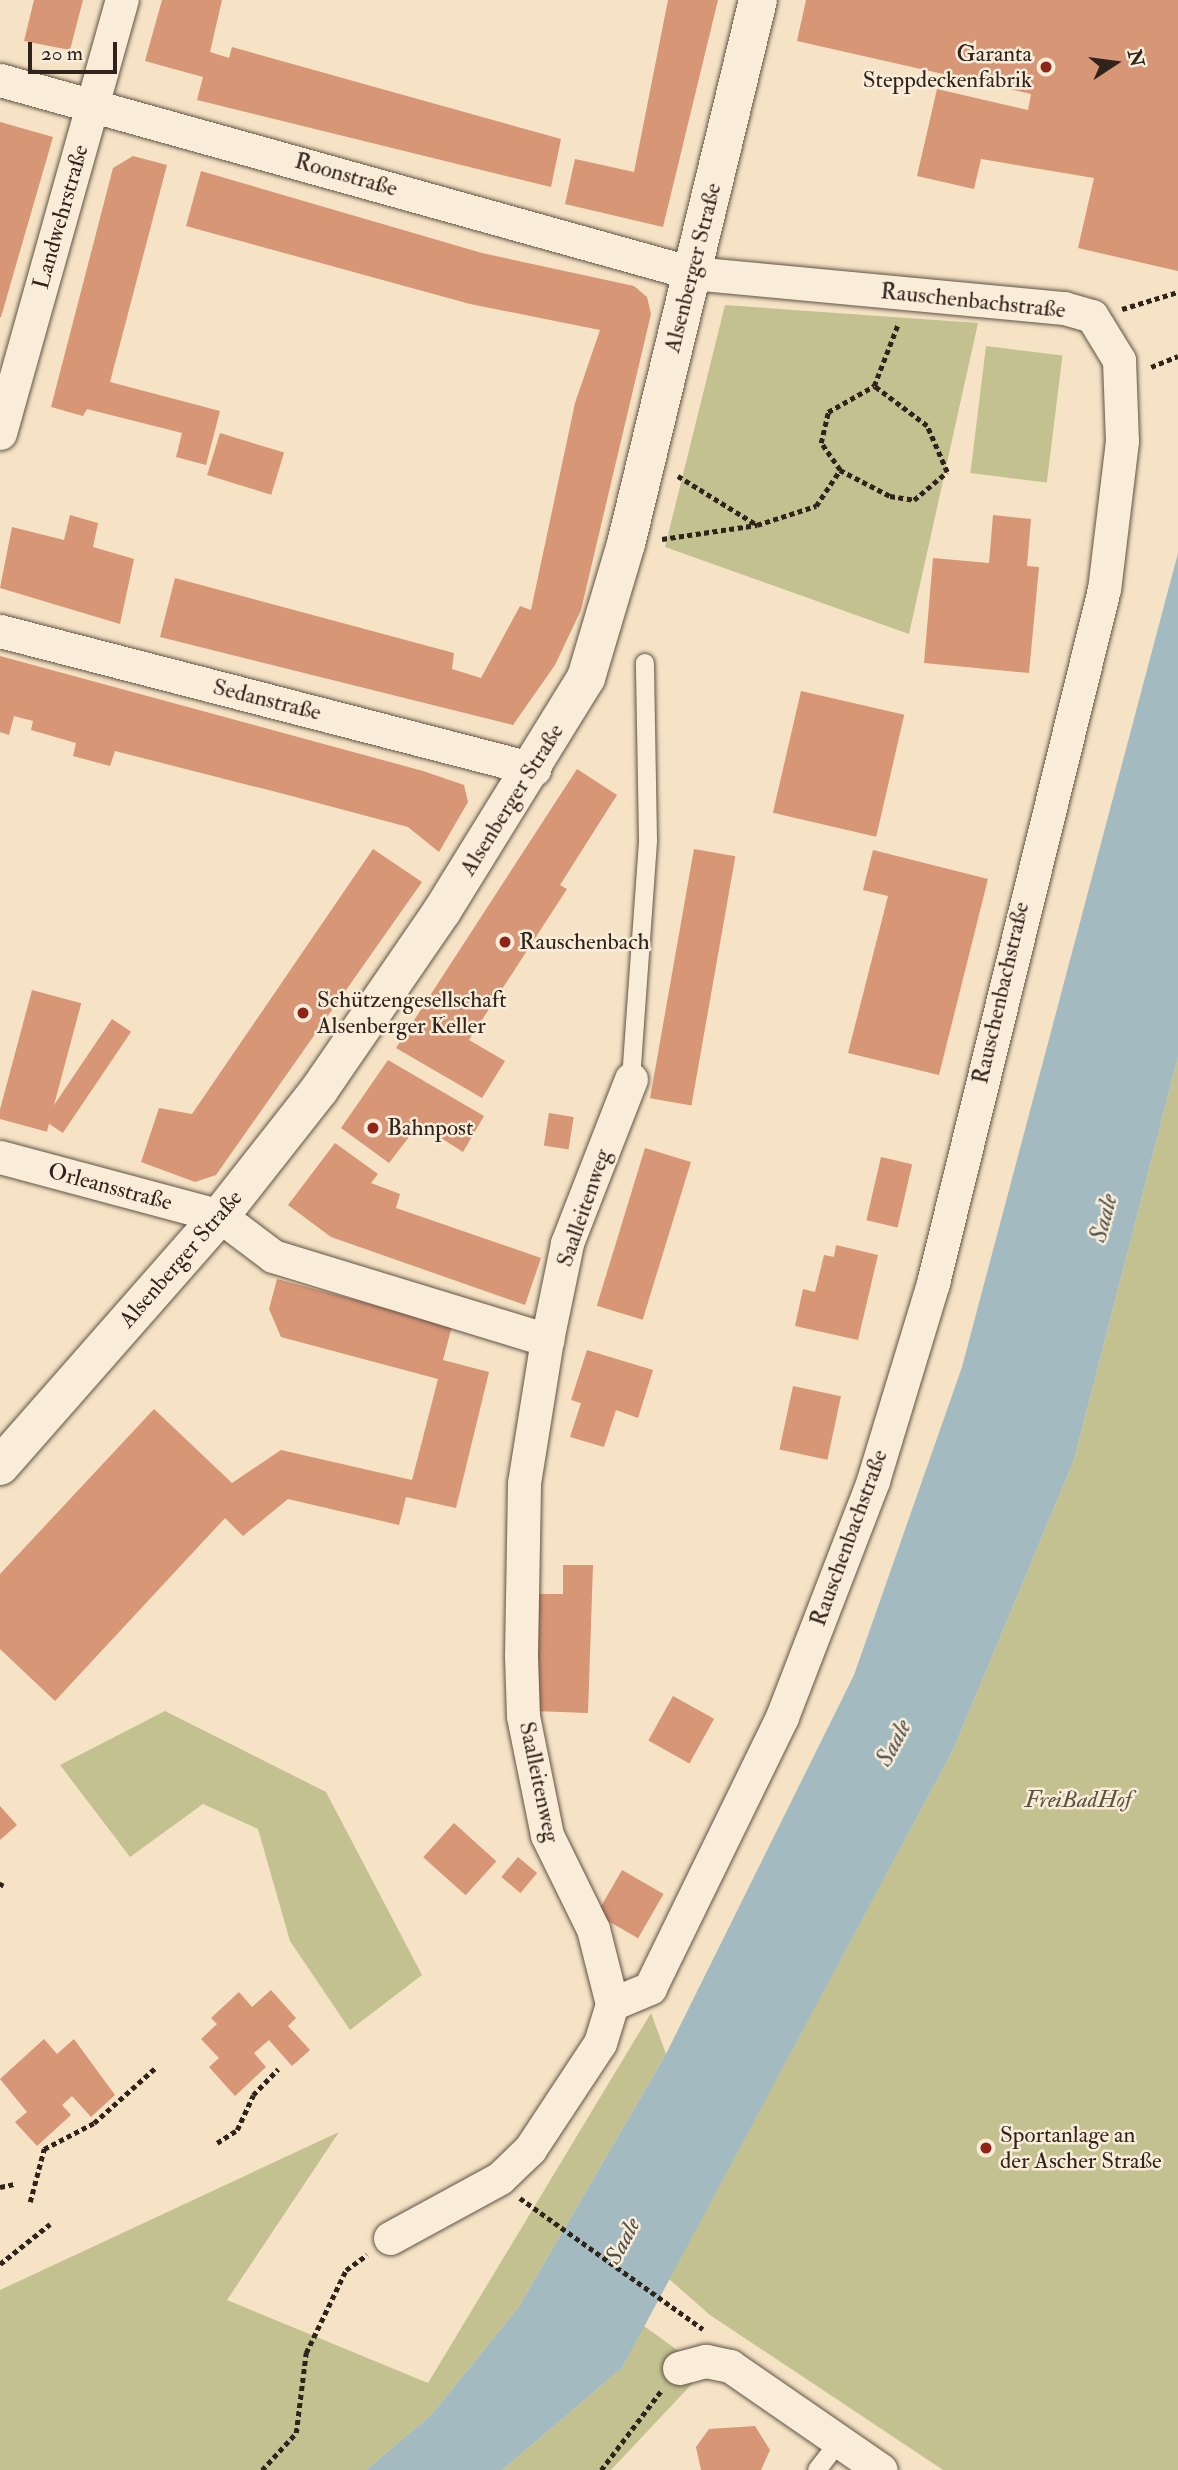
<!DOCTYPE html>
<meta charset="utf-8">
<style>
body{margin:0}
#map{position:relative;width:1178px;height:2470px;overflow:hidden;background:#f6e3c5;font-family:"IM FELL Double Pica",serif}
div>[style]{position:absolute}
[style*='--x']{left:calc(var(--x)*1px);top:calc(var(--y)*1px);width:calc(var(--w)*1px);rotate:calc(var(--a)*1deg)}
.green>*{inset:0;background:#c3c190;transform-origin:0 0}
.water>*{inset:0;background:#a3bbc0}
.building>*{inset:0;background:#d79676;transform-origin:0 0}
.path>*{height:4.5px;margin-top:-2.25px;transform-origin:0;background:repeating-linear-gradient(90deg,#2f231c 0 5px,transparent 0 8.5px)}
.roads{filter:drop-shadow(0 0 2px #615346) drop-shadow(0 0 2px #615346)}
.service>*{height:18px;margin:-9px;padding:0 9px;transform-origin:9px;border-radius:9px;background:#f9edd9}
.minor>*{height:33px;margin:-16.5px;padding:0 16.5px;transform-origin:16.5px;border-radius:16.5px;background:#f9edd9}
.tertiary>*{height:38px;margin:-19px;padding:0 19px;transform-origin:19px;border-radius:19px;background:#f9edd9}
.dots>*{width:19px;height:19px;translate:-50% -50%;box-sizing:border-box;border:4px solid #f9edd9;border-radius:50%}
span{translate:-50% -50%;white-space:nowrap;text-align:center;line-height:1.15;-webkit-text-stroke:5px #f9edd9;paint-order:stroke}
.poi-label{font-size:23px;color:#2f231c}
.right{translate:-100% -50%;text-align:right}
.left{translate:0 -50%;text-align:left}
.street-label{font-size:23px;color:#2f231c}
.park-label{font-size:23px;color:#5b523f;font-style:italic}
.water-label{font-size:24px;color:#52514d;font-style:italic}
.north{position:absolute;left:1080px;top:28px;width:70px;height:70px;-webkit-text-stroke:5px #f9edd9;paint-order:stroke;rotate:77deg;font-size:19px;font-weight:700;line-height:28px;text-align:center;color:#2f231c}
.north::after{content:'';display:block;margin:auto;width:24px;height:32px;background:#2f231c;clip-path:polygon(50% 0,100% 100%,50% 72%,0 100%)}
.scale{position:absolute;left:28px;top:42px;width:89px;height:32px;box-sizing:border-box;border:4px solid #2f231c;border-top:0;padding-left:9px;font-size:21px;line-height:24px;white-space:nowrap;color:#2f231c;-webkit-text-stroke:5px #f9edd9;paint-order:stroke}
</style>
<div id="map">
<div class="green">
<div style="clip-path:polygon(725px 305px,978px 323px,909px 634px,665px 547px)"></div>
<div style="left:986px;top:346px;width:77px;height:128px;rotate:7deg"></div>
<div style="clip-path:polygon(1178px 1057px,1178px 2470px,943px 2470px,710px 2315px,669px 2279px,954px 1748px,1074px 1460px)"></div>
<div style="clip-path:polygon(165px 1711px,326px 1792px,422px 1975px,350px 2030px,290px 1941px,258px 1829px,203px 1804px,130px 1857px,60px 1765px)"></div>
<div style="clip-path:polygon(651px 2013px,666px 2054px,518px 2308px,431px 2415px,366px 2470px,0 2470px,0 2290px,339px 2132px,227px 2300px,428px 2383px)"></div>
<div style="clip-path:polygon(644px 2326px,705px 2370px,611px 2470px,502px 2470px,622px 2368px)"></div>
</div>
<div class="water">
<div style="clip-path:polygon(1178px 553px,1178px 1057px,1074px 1460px,954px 1748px,622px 2368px,502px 2470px,366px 2470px,431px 2415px,518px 2308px,666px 2054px,854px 1675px,962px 1367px)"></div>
</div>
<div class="building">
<div style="clip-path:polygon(34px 0,83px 0,70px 50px,24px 41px)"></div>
<div style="clip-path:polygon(162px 0,222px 0,210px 52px,229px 58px,232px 47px,561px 139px,551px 187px,197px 100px,203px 77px,145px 61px)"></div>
<div style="clip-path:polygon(668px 0,718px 0,663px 227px,565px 204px,575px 159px,634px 172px)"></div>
<div style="clip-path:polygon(806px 0,1178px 0,1178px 271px,1078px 248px,1094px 178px,981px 159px,974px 189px,917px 176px,937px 89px,1028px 110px,1031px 94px,797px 41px)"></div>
<div style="clip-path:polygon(0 122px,53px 137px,1px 317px,0 317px)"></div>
<div style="clip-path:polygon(133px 156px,167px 165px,110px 382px,220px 411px,206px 465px,176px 457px,182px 433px,87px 409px,83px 416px,51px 407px,113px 168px)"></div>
<div style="clip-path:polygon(201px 171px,482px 253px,634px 286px,647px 297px,651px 314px,581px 610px,555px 665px,513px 725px,160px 637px,175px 578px,454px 653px,452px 669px,481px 678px,520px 606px,531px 610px,575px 403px,600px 330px,470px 304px,186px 226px)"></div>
<div style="left:220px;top:433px;width:67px;height:44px;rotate:17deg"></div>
<div style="clip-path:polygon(70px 515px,98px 523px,93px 547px,134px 559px,120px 624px,0 588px,12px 527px,64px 540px)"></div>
<div style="clip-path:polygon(993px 515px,1031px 519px,1027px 566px,1039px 567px,1029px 673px,924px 663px,933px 558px,989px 563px)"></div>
<div style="clip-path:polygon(0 656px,423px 771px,464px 785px,468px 802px,439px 852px,408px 827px,284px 794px,115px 751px,110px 766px,73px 756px,76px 743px,31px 730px,33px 721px,14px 716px,9px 735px,0 732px)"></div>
<div style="left:801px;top:691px;width:106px;height:125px;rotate:13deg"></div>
<div style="clip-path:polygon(577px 769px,617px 795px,560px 885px,567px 889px,469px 1040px,505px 1061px,482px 1098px,396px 1048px)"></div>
<div style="clip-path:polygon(373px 849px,422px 882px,216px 1175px,195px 1182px,141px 1162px,159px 1108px,192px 1114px)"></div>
<div style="left:694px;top:849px;width:42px;height:253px;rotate:10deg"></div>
<div style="clip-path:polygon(873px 850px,988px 879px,939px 1075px,848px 1053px,888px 896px,863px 890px)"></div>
<div style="left:32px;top:990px;width:51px;height:133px;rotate:15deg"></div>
<div style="left:112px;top:1019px;width:23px;height:122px;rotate:34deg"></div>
<div style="clip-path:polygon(388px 1060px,484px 1116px,463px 1152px,419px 1124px,389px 1163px,341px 1128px)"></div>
<div style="left:549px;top:1113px;width:25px;height:33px;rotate:9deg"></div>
<div style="clip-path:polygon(335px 1143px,378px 1174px,371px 1183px,400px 1194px,396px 1208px,541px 1258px,525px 1305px,331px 1237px,288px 1205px)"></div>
<div style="left:645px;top:1148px;width:48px;height:165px;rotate:17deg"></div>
<div style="left:881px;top:1157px;width:32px;height:65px;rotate:13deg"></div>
<div style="clip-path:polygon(836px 1245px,878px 1255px,858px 1340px,795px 1326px,803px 1289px,815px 1292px,824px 1255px,834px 1257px)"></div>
<div style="clip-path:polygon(277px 1279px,452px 1326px,443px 1360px,489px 1372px,456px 1508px,406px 1497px,399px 1525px,288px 1499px,243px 1536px,225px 1518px,55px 1701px,0 1649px,0 1574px,154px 1409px,232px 1483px,281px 1450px,412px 1480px,438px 1379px,281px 1337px,269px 1309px)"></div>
<div style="clip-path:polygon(587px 1350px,653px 1370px,638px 1418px,616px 1410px,604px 1447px,570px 1437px,581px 1403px,571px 1400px)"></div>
<div style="left:793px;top:1386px;width:49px;height:65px;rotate:12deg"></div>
<div style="clip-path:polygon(563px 1565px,593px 1565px,588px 1713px,535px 1711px,539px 1594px,563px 1594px)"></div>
<div style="left:673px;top:1696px;width:47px;height:51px;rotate:29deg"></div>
<div style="clip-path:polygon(0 1806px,17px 1825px,0 1840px)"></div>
<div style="left:454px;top:1823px;width:57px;height:46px;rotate:42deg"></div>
<div style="left:518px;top:1857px;width:25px;height:26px;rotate:40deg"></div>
<div style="left:622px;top:1870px;width:48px;height:51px;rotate:30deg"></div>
<div style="clip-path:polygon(271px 1990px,296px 2018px,288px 2026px,310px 2050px,292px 2066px,269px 2040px,254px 2053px,266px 2067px,235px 2096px,209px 2067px,219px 2058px,201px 2039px,217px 2024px,211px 2018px,239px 1992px,252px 2007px)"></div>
<div style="clip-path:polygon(44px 2039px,57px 2054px,74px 2039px,115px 2095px,91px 2117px,72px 2096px,62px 2105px,71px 2115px,37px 2146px,15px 2122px,27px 2112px,0 2079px)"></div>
<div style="clip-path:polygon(755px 2426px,770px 2450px,761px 2470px,701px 2470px,696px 2447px,709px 2429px)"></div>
</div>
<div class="path">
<div style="--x:1122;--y:309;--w:59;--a:-16.9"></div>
<div style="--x:1151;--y:367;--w:29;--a:-22"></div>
<div style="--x:840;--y:470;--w:56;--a:27.5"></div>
<div style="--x:890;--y:496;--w:24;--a:9"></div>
<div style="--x:914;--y:500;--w:43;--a:-40.3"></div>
<div style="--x:947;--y:472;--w:50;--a:-113.5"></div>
<div style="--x:927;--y:426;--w:66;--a:-143"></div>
<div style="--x:678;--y:476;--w:93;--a:31.8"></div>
<div style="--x:757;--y:525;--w:62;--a:-17.9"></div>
<div style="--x:816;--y:506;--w:43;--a:-56.3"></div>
<div style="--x:840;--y:470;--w:33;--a:-125"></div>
<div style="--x:821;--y:443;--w:32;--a:-77"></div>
<div style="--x:828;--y:412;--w:53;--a:-29.5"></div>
<div style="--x:874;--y:386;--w:66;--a:-68.8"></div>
<div style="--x:662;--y:539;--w:96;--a:-8.4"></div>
<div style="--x:0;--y:1887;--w:5;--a:-68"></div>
<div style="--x:217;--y:2143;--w:24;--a:-33"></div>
<div style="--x:237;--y:2130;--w:38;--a:-65"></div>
<div style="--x:253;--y:2095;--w:36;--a:-46"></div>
<div style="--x:0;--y:2187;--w:14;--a:-12"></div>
<div style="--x:520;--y:2198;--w:225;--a:35.6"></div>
<div style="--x:30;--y:2202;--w:55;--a:-75.2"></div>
<div style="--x:44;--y:2149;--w:56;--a:-27.5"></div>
<div style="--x:94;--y:2123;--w:82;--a:-42"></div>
<div style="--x:0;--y:2264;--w:64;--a:-38.7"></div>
<div style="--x:262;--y:2470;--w:50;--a:-47.4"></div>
<div style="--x:296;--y:2433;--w:81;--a:-82.9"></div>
<div style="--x:306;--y:2353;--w:92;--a:-64.3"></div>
<div style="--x:346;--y:2270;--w:26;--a:-36"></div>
<div style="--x:601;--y:2470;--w:99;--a:-52.8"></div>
</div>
<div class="roads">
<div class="service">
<div style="--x:631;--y:1079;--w:240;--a:-85.9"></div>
<div style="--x:648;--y:840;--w:177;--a:-91"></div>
<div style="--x:817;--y:2470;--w:34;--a:-52"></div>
</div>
<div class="minor">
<div style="--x:0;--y:80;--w:718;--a:15.58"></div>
<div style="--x:692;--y:273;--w:374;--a:5.4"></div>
<div style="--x:1064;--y:308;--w:29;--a:16"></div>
<div style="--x:1092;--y:316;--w:52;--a:58.5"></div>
<div style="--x:1119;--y:360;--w:81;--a:87.9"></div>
<div style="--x:1122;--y:441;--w:149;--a:96.9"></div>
<div style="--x:1104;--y:589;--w:715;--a:103.84"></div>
<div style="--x:933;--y:1283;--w:207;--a:106.9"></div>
<div style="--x:873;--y:1481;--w:253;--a:111.1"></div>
<div style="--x:782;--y:1717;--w:301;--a:116"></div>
<div style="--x:650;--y:1988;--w:41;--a:157.2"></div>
<div style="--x:0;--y:433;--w:450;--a:-74.3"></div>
<div style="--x:0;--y:631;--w:552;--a:14.49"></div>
<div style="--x:0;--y:1157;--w:228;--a:15"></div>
<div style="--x:220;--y:1216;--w:66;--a:37"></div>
<div style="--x:273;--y:1256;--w:287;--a:17"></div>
<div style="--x:390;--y:2238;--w:125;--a:-28.6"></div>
<div style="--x:500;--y:2178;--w:42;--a:-44"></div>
<div style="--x:530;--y:2149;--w:127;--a:-56.6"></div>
<div style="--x:600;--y:2043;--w:41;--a:-72.9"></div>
<div style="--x:612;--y:2004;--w:77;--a:-104.2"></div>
<div style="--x:593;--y:1929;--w:105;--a:-116.1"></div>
<div style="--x:547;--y:1835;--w:121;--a:-101.4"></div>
<div style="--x:523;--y:1716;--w:60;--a:-91.9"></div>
<div style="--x:521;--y:1656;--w:173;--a:-89"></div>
<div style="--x:524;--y:1483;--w:145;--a:-80.9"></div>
<div style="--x:547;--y:1340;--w:99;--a:-78.3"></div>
<div style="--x:567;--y:1243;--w:176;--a:-68.7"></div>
<div style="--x:679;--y:2368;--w:28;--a:-15"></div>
<div style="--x:706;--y:2361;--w:25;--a:12"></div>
<div style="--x:730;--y:2366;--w:183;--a:34.6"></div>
</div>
<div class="tertiary">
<div style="--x:0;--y:1466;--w:333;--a:-48.7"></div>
<div style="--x:220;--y:1216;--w:160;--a:-51.8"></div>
<div style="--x:319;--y:1090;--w:217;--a:-55.5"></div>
<div style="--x:442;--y:911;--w:274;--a:-58.3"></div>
<div style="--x:586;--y:678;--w:140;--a:-73.4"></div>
<div style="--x:626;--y:544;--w:560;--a:-76.36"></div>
</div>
</div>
<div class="dots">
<div style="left:1046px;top:67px;background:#8f2418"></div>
<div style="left:505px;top:942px;background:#8f2418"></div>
<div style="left:303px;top:1013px;background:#8f2418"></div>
<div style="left:373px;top:1128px;background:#8f2418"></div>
<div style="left:986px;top:2148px;background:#8f2418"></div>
</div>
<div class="poi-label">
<span class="right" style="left:1032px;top:67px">Garanta<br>Steppdeckenfabrik</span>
<span class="left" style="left:519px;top:942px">Rauschenbach</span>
<span class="left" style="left:317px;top:1013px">Schützengesellschaft<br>Alsenberger Keller</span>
<span class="left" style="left:387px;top:1128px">Bahnpost</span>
<span class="left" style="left:1000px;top:2148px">Sportanlage an<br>der Ascher Straße</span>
</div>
<div class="street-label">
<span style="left:346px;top:175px;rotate:16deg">Roonstraße</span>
<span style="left:61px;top:217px;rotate:-74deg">Landwehrstraße</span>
<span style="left:693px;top:268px;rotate:-76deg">Alsenberger Straße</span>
<span style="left:973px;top:301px;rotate:6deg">Rauschenbachstraße</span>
<span style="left:267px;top:700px;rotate:14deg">Sedanstraße</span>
<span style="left:512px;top:800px;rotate:-58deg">Alsenberger Straße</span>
<span style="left:1001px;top:993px;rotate:-77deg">Rauschenbachstraße</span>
<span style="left:110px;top:1187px;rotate:15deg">Orleansstraße</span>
<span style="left:584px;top:1208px;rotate:-71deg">Saalleitenweg</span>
<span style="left:181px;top:1259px;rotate:-49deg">Alsenberger Straße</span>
<span style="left:849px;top:1538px;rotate:-70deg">Rauschenbachstraße</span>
<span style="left:539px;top:1782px;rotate:78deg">Saalleitenweg</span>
</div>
<div class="park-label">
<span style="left:1078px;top:1800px">FreiBadHof</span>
</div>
<div class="water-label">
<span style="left:1104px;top:1218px;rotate:-75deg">Saale</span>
<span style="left:894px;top:1743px;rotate:-62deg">Saale</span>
<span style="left:623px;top:2241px;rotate:-62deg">Saale</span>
</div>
<div class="north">N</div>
<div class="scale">20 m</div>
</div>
